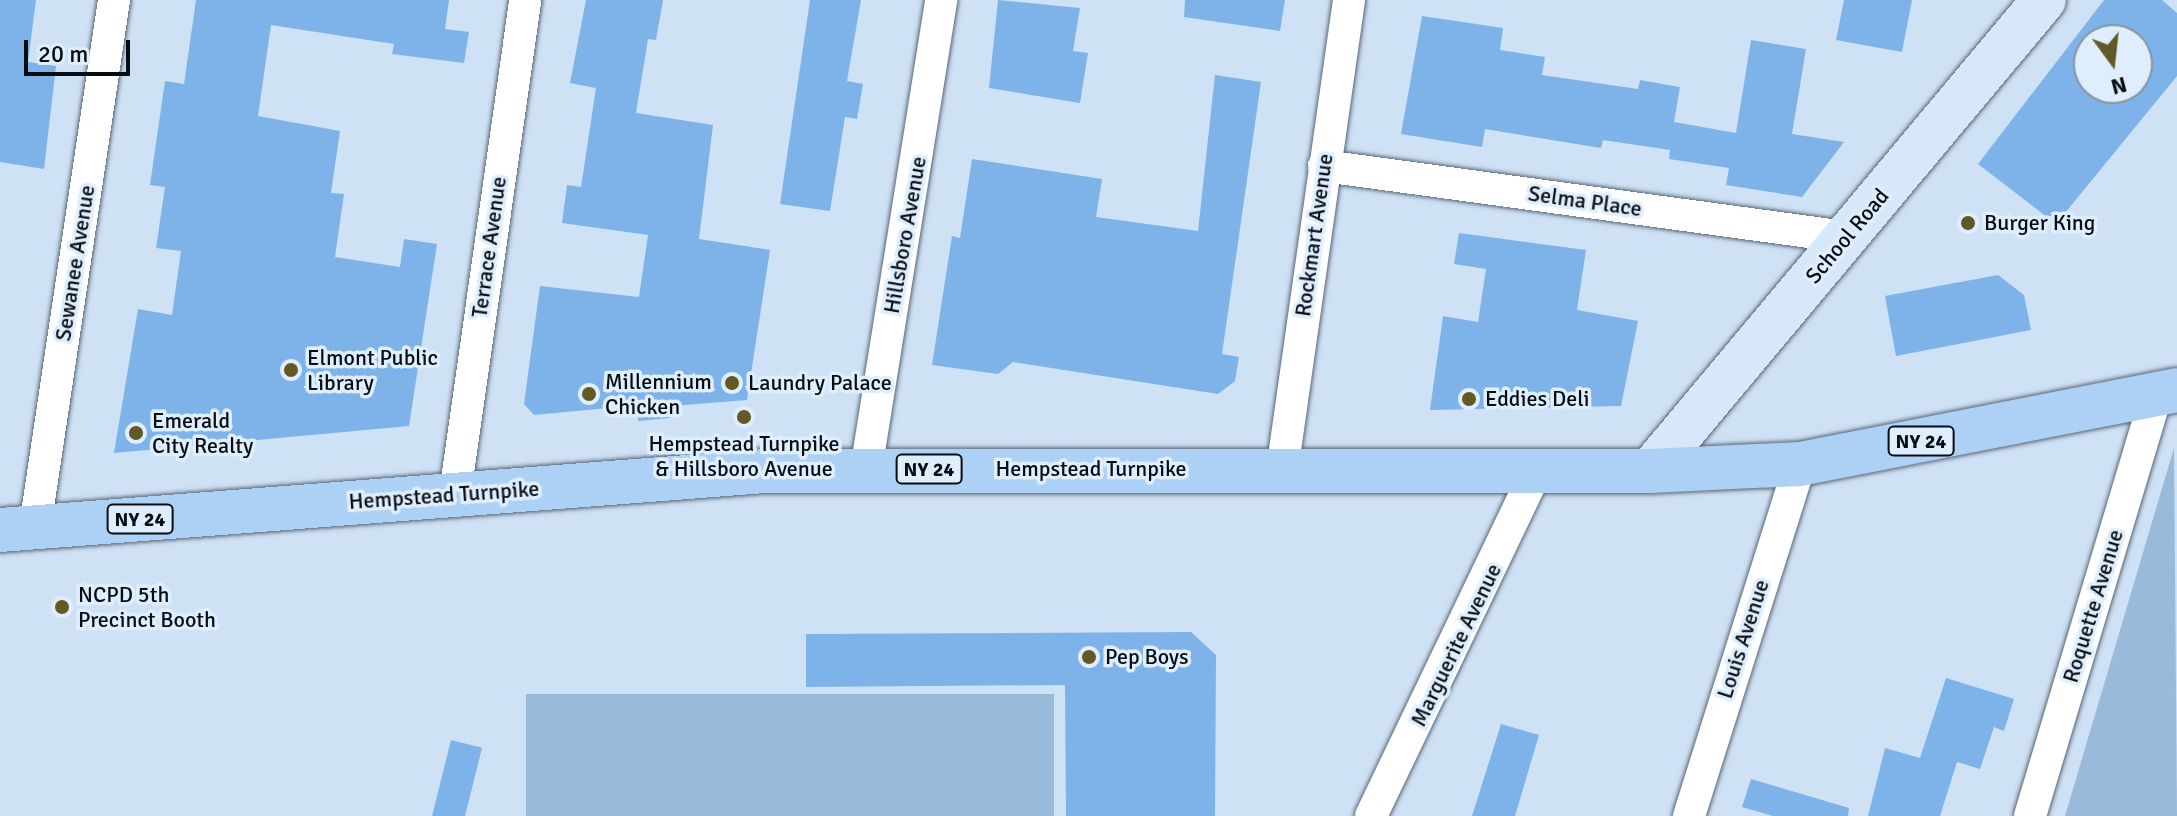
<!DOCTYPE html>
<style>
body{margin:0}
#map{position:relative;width:2177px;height:816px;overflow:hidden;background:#cfe1f4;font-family:Signika,sans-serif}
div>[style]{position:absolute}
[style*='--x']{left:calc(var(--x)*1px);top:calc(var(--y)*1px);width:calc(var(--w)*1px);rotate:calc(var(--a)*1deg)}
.green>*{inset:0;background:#99badb;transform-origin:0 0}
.building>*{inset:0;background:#7eb3e9;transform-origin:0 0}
.roads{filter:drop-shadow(0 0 2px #576777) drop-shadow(0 0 2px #576777)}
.minor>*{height:32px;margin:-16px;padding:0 16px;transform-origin:16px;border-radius:16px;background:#fff}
.secondary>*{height:44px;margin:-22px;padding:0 22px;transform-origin:22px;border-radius:22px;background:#d6e8fa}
.primary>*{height:44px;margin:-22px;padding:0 22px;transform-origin:22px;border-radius:22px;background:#add1f5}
.dots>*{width:22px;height:22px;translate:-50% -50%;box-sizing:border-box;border:4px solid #dfeefd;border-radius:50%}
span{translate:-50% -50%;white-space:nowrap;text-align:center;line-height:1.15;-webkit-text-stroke:7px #dfeefd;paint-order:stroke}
.shield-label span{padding:2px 6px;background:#dfeefd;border:2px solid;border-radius:6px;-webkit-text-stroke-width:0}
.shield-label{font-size:20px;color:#070d13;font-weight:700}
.street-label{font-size:22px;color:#070d13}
.poi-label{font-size:22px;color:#070d13}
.left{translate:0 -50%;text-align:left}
.north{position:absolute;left:2073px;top:24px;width:80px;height:80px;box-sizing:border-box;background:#dfeefd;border:2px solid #89949f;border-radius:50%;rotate:165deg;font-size:22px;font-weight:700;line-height:32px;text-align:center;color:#070d13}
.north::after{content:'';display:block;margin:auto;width:28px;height:36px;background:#625925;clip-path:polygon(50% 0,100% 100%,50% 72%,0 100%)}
.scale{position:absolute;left:24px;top:40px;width:106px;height:36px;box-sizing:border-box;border:4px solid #070d13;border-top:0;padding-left:10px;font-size:24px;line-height:28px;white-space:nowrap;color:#070d13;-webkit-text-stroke:6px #dfeefd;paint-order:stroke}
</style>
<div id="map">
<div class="green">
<div style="clip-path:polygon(2174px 448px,2177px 816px,2065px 816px)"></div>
<div style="left:526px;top:694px;width:528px;height:124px"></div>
</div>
<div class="building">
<div style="clip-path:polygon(0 0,36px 0,28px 62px,56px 66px,44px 169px,0 162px)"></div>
<div style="clip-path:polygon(196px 0,449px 0,445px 29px,469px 32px,464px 63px,392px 54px,394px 44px,271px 25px,258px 116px,340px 131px,331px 193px,344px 194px,335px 257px,400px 267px,404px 239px,437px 244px,409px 426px,114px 453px,138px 309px,172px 315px,181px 251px,156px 248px,165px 187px,150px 185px,165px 81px,184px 84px)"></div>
<div style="clip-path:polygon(586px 0,663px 0,656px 40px,648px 39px,636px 113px,713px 125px,699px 239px,770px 250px,747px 400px,671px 406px,670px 418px,638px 421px,640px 405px,534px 415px,524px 404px,540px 286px,639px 297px,648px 235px,562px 223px,567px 185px,581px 187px,596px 88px,570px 83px)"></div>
<div style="clip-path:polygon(810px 0,861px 0,847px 81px,863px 84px,857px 119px,845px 117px,830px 211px,780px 204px)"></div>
<div style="clip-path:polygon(998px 0,1080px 8px,1073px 51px,1088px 53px,1080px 103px,989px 88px)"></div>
<div style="clip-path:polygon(1185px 0,1285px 0,1280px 31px,1184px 17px)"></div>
<div style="clip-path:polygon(1844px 0,1912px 0,1902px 52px,1836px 40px)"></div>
<div style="clip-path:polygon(evenodd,2104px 0,2162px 0,2177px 13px,2177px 76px,2056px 224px,1978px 164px,2104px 0,2089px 40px,2137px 40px,2137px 88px,2089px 88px,2089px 40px)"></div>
<div style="clip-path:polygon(1422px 16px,1503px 28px,1500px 50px,1545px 57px,1542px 75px,1638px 89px,1640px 80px,1680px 87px,1674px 122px,1736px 133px,1751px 40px,1806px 49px,1792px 134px,1844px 142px,1802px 197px,1726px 185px,1729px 168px,1669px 159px,1670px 150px,1603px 140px,1601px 148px,1485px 129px,1482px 147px,1401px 134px)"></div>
<div style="clip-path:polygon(1215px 75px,1261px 82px,1222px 354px,1239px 357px,1235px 381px,1218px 394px,1013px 362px,998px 374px,932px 365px,952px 236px,960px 238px,972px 159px,1102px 179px,1096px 217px,1198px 231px)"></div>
<div style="clip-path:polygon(1459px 233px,1586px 250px,1577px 310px,1638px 321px,1621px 406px,1430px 410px,1443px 316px,1478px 322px,1486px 269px,1454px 264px)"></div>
<div style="clip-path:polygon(1998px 275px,2024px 295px,2031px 330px,1896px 356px,1885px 296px)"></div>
<div style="clip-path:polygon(1191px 632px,1216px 655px,1215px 816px,1066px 816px,1065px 685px,806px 687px,806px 634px)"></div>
<div style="clip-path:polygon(1946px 678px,2014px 699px,2004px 731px,1994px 727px,1980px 769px,1957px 762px,1940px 816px,1868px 816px,1885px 748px,1920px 758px)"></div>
<div style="clip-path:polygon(1501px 724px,1539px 735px,1515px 816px,1472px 816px)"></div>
<div style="left:451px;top:740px;width:32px;height:78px;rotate:14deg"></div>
<div style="clip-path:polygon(1751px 779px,1849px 808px,1848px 816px,1773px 816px,1742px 807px)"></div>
</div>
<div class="roads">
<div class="minor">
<div style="--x:1324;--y:166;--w:527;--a:7.75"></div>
<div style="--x:866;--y:470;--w:476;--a:-80.9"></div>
<div style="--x:1282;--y:471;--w:476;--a:-81.9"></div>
<div style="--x:455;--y:494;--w:499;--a:-81.9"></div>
<div style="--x:35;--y:527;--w:533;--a:-81.47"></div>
<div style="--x:1371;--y:816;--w:382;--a:-64.4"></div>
<div style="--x:1689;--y:816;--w:369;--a:-72.5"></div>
<div style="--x:2030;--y:816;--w:439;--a:-73.3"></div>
</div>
<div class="secondary">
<div style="--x:1650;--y:471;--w:614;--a:-50.09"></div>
</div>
<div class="primary">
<div style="--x:0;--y:530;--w:767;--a:-4.41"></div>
<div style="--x:765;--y:471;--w:885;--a:0"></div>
<div style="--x:1650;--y:471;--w:150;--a:-2.7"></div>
<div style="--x:1800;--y:464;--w:384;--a:-11.1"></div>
</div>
</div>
<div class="dots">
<div style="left:1968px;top:223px;background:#625925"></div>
<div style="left:291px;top:370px;background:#625925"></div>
<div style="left:732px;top:383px;background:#625925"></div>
<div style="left:589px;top:394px;background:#625925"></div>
<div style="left:1469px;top:399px;background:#625925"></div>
<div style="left:744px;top:417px;background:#625925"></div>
<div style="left:136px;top:433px;background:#625925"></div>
<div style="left:62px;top:607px;background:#625925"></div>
<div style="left:1089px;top:657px;background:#625925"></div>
</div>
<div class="shield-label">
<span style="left:1921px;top:441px">NY 24</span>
<span style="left:929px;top:469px">NY 24</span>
<span style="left:140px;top:519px">NY 24</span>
</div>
<div class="street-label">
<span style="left:1585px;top:201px;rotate:8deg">Selma Place</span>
<span style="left:905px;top:235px;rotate:-80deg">Hillsboro Avenue</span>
<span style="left:1314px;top:235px;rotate:-82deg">Rockmart Avenue</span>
<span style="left:1847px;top:236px;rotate:-50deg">School Road</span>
<span style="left:489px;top:247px;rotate:-82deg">Terrace Avenue</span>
<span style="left:75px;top:263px;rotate:-81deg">Sewanee Avenue</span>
<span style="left:1091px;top:469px">Hempstead Turnpike</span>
<span style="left:444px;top:495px;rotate:-4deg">Hempstead Turnpike</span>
<span style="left:2093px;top:606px;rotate:-73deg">Roquette Avenue</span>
<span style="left:1743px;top:639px;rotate:-72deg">Louis Avenue</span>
<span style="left:1456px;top:645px;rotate:-64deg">Marguerite Avenue</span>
</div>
<div class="poi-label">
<span class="left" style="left:1984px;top:223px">Burger King</span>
<span class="left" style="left:307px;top:370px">Elmont Public<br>Library</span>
<span class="left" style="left:605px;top:394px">Millennium<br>Chicken</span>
<span class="left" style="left:748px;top:383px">Laundry Palace</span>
<span class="left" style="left:1485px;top:399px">Eddies Deli</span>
<span class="left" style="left:152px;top:433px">Emerald<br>City Realty</span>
<span style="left:744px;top:456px">Hempstead Turnpike<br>&amp; Hillsboro Avenue</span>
<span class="left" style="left:78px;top:607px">NCPD 5th<br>Precinct Booth</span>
<span class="left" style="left:1105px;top:657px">Pep Boys</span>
</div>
<div class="north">N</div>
<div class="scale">20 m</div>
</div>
